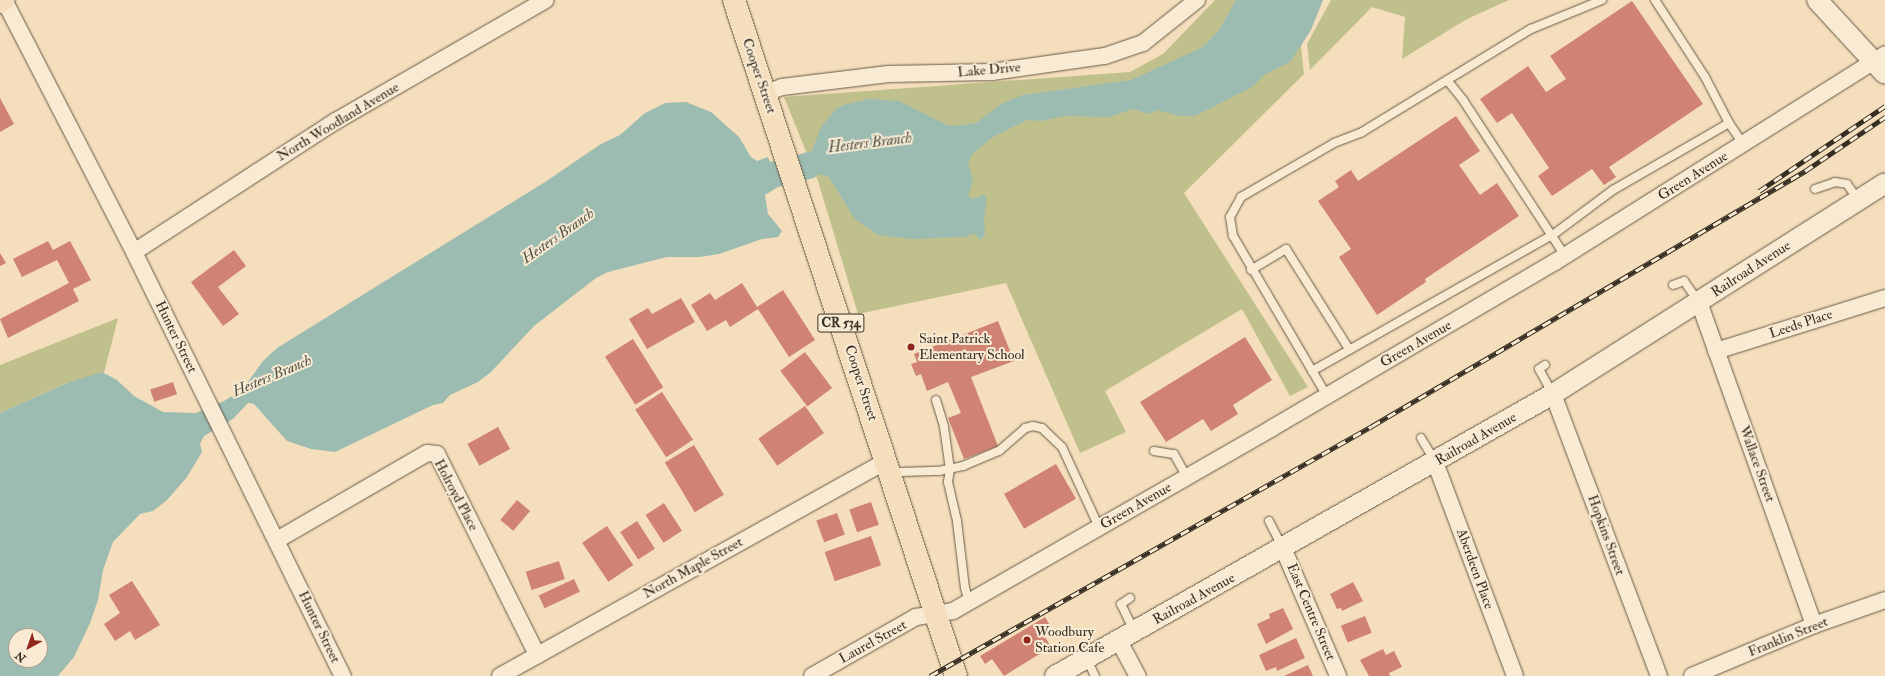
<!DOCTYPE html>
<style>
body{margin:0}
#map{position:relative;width:1885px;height:676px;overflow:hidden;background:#f5debb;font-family:"IM FELL Double Pica",serif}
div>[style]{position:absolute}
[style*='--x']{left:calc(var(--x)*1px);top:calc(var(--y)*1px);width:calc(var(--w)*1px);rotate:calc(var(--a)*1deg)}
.green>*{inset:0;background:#c0c08d}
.water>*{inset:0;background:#9cbcb2}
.building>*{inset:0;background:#d08372;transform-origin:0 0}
.roads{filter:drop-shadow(0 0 1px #665a49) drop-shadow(0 0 1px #665a49)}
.service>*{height:8px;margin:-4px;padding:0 4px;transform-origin:4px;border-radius:4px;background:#f8ead3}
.minor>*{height:16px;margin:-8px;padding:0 8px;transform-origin:8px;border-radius:8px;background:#f8ead3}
.tertiary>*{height:20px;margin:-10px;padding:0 10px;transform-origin:10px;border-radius:10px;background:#f8ead3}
.primary>*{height:22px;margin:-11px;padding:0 11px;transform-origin:11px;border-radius:11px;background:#f5debb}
.rail>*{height:4.5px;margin-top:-2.25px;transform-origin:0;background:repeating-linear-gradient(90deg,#f8ead3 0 9px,#362e23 0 18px);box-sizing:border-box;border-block:1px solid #362e23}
.dots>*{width:11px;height:11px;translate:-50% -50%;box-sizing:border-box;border:2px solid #f8ead3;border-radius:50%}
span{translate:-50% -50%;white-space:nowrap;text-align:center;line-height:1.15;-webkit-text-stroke:4px #f8ead3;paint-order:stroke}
.shield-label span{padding:1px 3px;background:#f8ead3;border:1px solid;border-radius:3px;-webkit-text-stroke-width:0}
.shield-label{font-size:13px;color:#362e23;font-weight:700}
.street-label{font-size:14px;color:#362e23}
.poi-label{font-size:14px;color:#362e23}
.left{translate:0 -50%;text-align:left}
.water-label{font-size:15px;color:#505247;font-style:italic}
.north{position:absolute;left:8px;top:628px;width:40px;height:40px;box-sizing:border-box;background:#f8ead3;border:1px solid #aa9f8d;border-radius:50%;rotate:220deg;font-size:11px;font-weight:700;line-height:16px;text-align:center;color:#362e23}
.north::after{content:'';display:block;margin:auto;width:14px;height:18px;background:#8f2418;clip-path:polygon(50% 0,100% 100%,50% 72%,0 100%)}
</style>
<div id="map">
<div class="green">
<div style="clip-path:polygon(1215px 0,1322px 0,1301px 46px,1304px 74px,1184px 193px,1308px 387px,1290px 396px,1242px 309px,1105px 391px,1126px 432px,1080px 453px,1006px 283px,858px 314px,818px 181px,784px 97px,1130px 72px,1163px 54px)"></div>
<div style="clip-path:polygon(1331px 0,1509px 0,1467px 19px,1402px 59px,1405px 17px,1372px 7px,1310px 70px,1307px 44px)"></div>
<div style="clip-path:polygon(118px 318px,104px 373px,67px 383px,0 413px,0 365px)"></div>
</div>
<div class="water">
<div style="clip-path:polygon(evenodd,1236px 0,1323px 0,1311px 30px,1290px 62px,1264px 75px,1252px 87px,1195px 116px,1180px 116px,1157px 110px,1149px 114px,1133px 109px,1109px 117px,1065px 116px,1041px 121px,1027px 120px,993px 137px,972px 154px,968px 163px,973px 180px,968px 196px,973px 199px,984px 195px,987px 198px,984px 219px,985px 234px,981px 240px,974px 233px,965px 237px,912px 239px,878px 235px,855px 219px,828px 176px,819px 174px,814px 178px,778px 187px,765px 195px,768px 214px,782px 231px,778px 237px,762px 239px,719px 254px,700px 257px,667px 257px,608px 272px,596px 278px,534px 326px,491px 372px,478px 382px,450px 395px,443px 403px,433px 405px,335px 452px,311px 449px,287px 441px,254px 404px,248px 403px,233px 419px,204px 436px,200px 444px,202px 452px,187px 477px,167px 500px,153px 511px,140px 514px,113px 542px,103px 570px,98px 600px,90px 623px,74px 657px,58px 676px,0 676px,0 413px,67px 383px,102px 372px,117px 380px,134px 396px,163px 412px,196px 413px,224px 401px,242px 390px,263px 361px,277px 348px,545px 182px,601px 144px,620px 135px,645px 113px,665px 103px,686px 102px,711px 112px,739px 137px,751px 157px,757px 161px,768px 157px,770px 162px,812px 151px,821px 127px,835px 110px,843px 105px,869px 99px,899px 101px,947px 125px,955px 126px,976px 123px,1001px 104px,1023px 95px,1131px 80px,1203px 47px,1219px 30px,1236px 0,16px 636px,40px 636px,40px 660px,16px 660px,16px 636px)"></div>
</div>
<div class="building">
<div style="clip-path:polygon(1632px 1px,1703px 104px,1609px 167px,1616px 177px,1604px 185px,1592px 169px,1552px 196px,1538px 176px,1549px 168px,1512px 113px,1497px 123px,1480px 99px,1528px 66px,1546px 92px,1566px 79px,1550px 56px)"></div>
<div style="clip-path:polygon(0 98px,14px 124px,0 132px)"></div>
<div style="clip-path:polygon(1456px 116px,1480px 151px,1459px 165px,1480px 195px,1497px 183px,1519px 216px,1425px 279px,1426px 282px,1377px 315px,1339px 257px,1351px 249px,1318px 201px,1339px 187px,1335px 181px,1351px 170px,1358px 181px)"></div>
<div style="clip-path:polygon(48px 241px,53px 250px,70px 241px,91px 280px,73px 289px,79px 301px,8px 338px,0 319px,69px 283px,57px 260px,22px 277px,13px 259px)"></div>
<div style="clip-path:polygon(234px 250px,246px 266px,218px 287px,239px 314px,223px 326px,191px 282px)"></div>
<div style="clip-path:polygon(0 253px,6px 263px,0 266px)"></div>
<div style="clip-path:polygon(742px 283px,757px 307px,783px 290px,815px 340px,789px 357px,758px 309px,730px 327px,726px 320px,707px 331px,691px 305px,710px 293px,715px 300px)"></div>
<div style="clip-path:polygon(681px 298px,695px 322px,647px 349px,629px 319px,648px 308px,652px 314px)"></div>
<div style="clip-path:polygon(998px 321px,1014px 361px,971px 377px,998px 446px,964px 459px,948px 418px,961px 413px,948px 382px,927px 391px,921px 374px,916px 376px,911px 364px,917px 362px,914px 354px)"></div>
<div style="clip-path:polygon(1245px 337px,1272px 380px,1233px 405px,1238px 414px,1211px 431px,1203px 419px,1166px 442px,1140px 402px)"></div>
<div style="left:633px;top:339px;width:57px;height:33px;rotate:58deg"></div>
<div style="left:805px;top:352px;width:45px;height:31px;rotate:53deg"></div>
<div style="left:173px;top:382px;width:13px;height:24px;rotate:72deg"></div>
<div style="left:662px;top:392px;width:57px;height:32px;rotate:57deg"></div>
<div style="left:805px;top:406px;width:33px;height:57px;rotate:55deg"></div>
<div style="left:498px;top:427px;width:25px;height:35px;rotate:61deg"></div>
<div style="left:694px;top:445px;width:58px;height:34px;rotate:59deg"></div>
<div style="left:1056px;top:464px;width:40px;height:60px;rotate:60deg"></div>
<div style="left:517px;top:500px;width:17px;height:26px;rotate:40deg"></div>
<div style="left:871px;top:502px;width:24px;height:23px;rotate:71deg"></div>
<div style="left:664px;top:503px;width:33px;height:22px;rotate:57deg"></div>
<div style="left:837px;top:513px;width:23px;height:22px;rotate:70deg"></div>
<div style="left:637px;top:521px;width:33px;height:20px;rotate:57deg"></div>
<div style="left:607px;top:526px;width:47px;height:30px;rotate:56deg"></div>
<div style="left:871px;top:536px;width:31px;height:49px;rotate:71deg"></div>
<div style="left:559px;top:561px;width:19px;height:35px;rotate:72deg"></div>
<div style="left:574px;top:579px;width:14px;height:39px;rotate:65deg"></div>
<div style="clip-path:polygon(132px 581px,160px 625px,135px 640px,130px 631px,115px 641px,104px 624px,120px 613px,109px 595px)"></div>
<div style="clip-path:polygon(1353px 582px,1363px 601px,1342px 611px,1341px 608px,1337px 609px,1330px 594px)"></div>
<div style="clip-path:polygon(1283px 608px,1293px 629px,1266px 644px,1257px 624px,1270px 618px,1269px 614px)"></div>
<div style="left:1365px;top:616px;width:18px;height:26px;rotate:68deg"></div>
<div style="clip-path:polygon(1045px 617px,1051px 627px,1042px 632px,1051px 647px,1004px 676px,992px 659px,985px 664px,980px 656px)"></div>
<div style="clip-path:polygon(1296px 638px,1305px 658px,1277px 671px,1276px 667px,1266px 671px,1259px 655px)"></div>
<div style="clip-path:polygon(1383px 649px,1386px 655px,1394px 651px,1402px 667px,1389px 673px,1390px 676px,1369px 676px,1360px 660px)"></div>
<div style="clip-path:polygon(1308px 665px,1313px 676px,1284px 676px)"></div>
</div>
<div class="roads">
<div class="service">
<div style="--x:1655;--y:0;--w:92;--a:57"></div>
<div style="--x:1705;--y:77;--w:52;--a:62.4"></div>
<div style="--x:1729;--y:123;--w:27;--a:56"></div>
<div style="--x:1447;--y:80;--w:26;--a:51"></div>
<div style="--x:1463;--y:100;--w:186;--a:56.8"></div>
<div style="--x:1815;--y:189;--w:21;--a:-19"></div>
<div style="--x:1835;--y:182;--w:12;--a:9"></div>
<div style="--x:1847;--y:184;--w:19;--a:55"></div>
<div style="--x:1251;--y:270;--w:41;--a:-31"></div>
<div style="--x:1286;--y:249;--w:118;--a:57.8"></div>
<div style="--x:1673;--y:285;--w:12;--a:-20"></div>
<div style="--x:1684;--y:281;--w:24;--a:55"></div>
<div style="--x:1545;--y:365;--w:7;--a:146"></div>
<div style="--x:1539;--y:369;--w:29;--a:61"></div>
<div style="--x:1312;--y:371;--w:278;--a:-29.5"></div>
<div style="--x:1554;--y:234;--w:74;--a:-36.7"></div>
<div style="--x:1613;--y:190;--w:134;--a:-30"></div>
<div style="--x:1327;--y:396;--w:186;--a:-120.4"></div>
<div style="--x:1233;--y:236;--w:19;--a:-99"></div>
<div style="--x:1230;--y:217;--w:23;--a:-61"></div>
<div style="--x:1241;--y:197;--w:108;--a:-30.1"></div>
<div style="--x:1334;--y:143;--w:30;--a:-21"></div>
<div style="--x:1362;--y:132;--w:198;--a:-31.4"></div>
<div style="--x:1531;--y:29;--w:77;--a:-22.2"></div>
<div style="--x:936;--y:400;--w:28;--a:73"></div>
<div style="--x:944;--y:427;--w:42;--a:81.9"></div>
<div style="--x:950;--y:469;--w:13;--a:99"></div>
<div style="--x:948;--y:482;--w:40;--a:77"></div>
<div style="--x:957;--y:521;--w:67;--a:83.2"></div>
<div style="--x:965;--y:588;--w:15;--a:74"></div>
<div style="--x:1421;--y:438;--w:27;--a:59"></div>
<div style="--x:1154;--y:451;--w:20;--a:9"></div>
<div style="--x:1174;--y:454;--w:26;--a:61"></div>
<div style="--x:891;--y:475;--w:10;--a:-17"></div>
<div style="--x:901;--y:472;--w:38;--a:-2"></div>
<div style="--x:939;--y:471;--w:25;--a:-12"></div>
<div style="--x:963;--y:466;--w:39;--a:-23"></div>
<div style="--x:999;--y:451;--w:35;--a:-41"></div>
<div style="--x:1025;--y:428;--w:8;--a:-14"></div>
<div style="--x:1033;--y:426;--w:9;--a:13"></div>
<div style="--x:1042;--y:428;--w:28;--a:44"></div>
<div style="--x:1062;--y:447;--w:88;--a:65.2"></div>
<div style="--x:1269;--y:521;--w:30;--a:63"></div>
<div style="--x:1130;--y:598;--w:11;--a:146"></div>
<div style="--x:1121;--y:604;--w:30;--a:64"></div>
<div style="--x:1087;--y:659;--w:19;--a:65"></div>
</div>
<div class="minor">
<div style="--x:4;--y:0;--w:284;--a:62.7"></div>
<div style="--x:134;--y:252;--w:473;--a:63.8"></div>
<div style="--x:764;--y:93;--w:19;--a:-18"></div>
<div style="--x:782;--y:87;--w:107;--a:-7"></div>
<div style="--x:888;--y:74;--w:104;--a:-1.1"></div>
<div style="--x:992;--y:72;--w:114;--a:-8.1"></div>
<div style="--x:1105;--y:56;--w:40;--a:-18.9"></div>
<div style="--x:1143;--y:43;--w:69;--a:-38.5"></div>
<div style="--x:134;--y:252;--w:241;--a:-33"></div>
<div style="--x:336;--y:121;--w:242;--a:-30"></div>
<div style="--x:1699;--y:302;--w:343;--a:70.4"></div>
<div style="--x:1716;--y:351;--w:177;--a:-17.4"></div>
<div style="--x:1553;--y:394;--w:301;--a:69.4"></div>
<div style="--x:1435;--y:462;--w:228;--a:69.5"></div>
<div style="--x:277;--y:540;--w:173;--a:-30.1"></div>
<div style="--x:427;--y:453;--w:10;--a:6"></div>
<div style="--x:437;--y:454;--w:225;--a:63.5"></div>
<div style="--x:1283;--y:548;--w:139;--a:66.7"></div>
<div style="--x:1119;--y:641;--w:40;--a:62"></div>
<div style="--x:500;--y:676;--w:442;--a:-29.1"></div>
<div style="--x:812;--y:676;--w:120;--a:-29.6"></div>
<div style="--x:916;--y:617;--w:37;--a:-9"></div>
<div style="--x:953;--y:611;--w:368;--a:-29.8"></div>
<div style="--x:1272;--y:428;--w:328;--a:-30.4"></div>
<div style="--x:1555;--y:262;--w:390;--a:-32.2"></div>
<div style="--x:1692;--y:676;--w:132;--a:-22.7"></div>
<div style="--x:1814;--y:625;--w:75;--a:-19.4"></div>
</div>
<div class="tertiary">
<div style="--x:1817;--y:0;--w:100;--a:47.4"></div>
<div style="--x:1055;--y:676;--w:572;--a:-29.52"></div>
<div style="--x:1553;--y:394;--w:393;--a:-32.4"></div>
</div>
<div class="primary">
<div style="--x:734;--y:0;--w:712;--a:71.82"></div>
<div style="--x:0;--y:2;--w:4;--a:-34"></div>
</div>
</div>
<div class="rail">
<div style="--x:1759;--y:191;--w:152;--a:-34"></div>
<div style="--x:930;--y:676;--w:508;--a:-29.49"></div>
<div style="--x:1372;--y:426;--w:503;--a:-30.49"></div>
<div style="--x:1805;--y:171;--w:97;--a:-34"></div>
</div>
<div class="dots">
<div style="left:911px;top:347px;background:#8f2418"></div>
<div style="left:1027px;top:640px;background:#8f2418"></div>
</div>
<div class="shield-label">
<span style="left:841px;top:323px">CR 534</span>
</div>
<div class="street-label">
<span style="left:989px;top:70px;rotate:-5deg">Lake Drive</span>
<span style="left:759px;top:76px;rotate:71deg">Cooper Street</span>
<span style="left:338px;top:122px;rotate:-31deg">North Woodland Avenue</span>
<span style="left:1693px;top:176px;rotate:-32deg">Green Avenue</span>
<span style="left:1751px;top:269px;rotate:-33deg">Railroad Avenue</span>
<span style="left:1801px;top:324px;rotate:-18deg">Leeds Place</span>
<span style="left:176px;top:337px;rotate:64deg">Hunter Street</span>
<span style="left:1416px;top:344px;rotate:-30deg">Green Avenue</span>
<span style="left:861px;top:383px;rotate:72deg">Cooper Street</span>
<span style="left:1476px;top:439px;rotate:-30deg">Railroad Avenue</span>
<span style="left:1757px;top:464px;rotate:70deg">Wallace Street</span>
<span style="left:456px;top:495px;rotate:62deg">Holroyd Place</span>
<span style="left:1136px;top:506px;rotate:-30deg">Green Avenue</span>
<span style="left:1606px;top:535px;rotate:70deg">Hopkins Street</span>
<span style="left:693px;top:568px;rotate:-29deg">North Maple Street</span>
<span style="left:1475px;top:569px;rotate:70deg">Aberdeen Place</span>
<span style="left:1194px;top:599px;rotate:-29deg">Railroad Avenue</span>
<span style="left:1311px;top:612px;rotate:67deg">East Centre Street</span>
<span style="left:319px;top:627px;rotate:64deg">Hunter Street</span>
<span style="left:1788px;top:637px;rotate:-22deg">Franklin Street</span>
<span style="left:873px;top:642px;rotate:-29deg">Laurel Street</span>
</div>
<div class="poi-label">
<span class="left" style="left:919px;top:347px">Saint Patrick<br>Elementary School</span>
<span class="left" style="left:1035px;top:640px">Woodbury<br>Station Cafe</span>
</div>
<div class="water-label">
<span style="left:870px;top:143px;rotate:-7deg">Hesters Branch</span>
<span style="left:558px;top:236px;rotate:-35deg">Hesters Branch</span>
<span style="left:272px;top:376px;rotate:-23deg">Hesters Branch</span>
</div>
<div class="north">N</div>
</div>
